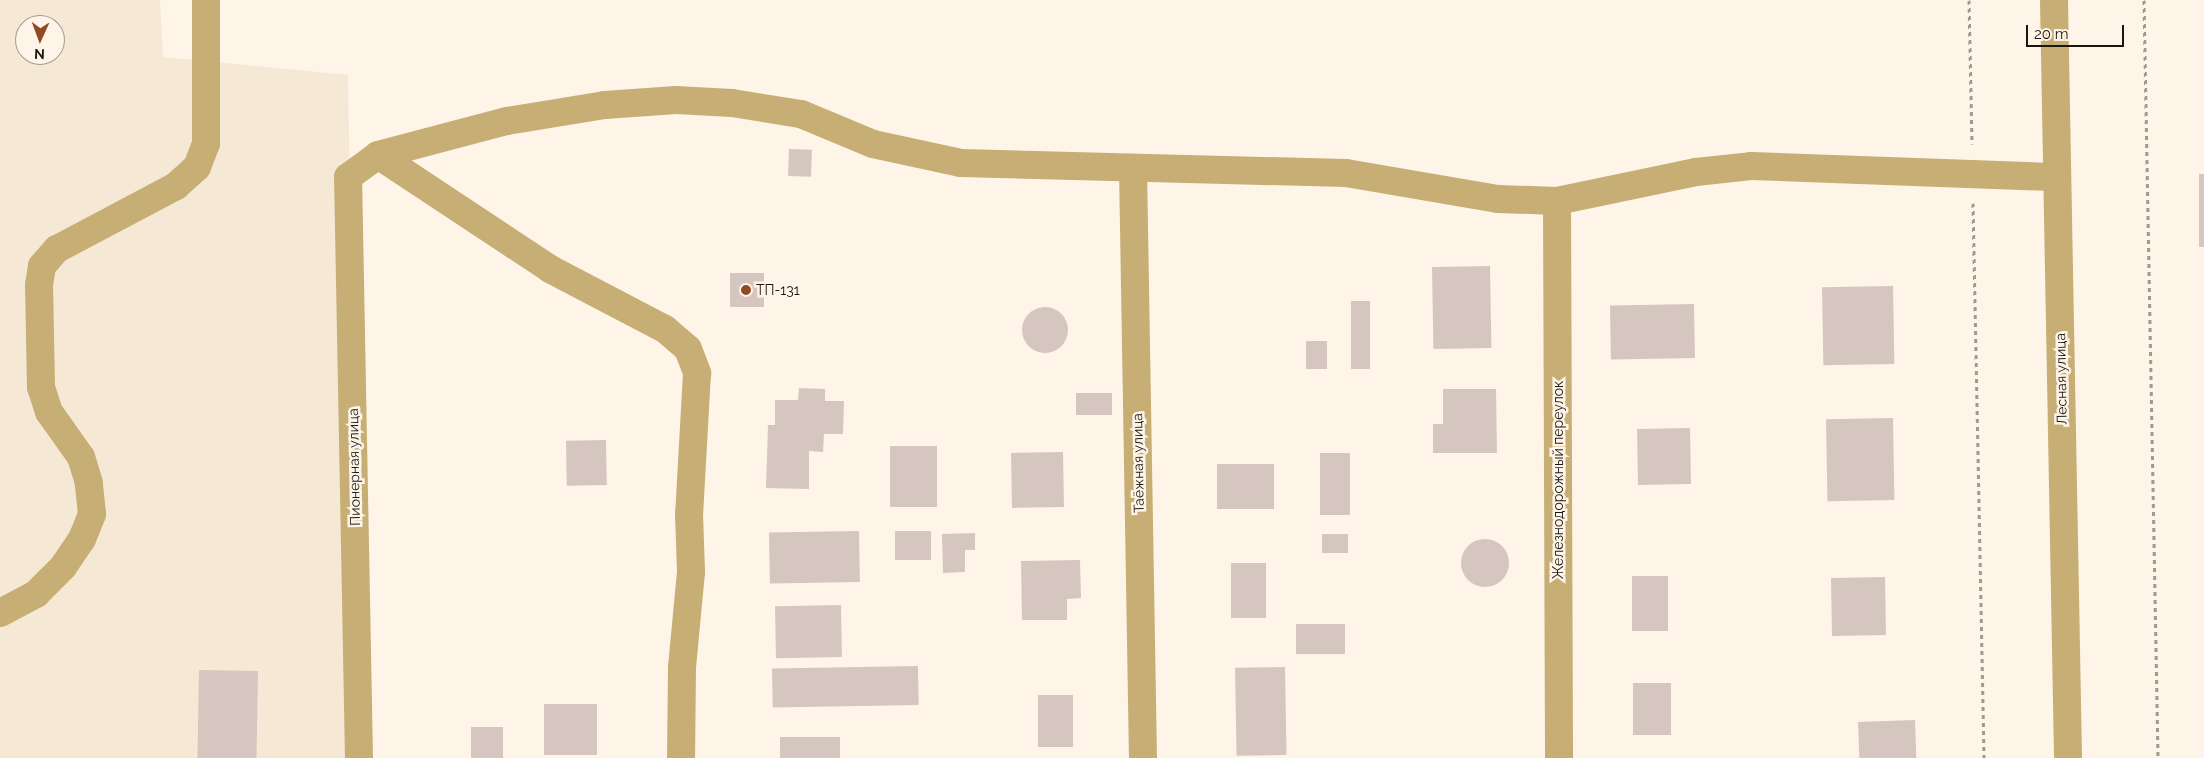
<!DOCTYPE html>
<meta charset="utf-8">
<style>
body{margin:0}
#map{position:relative;width:2204px;height:758px;overflow:hidden;background:#fef5e8;font-family:Raleway,sans-serif}
div>[style]{position:absolute}
[style*='--x']{left:calc(var(--x)*1px);top:calc(var(--y)*1px);width:calc(var(--w)*1px);rotate:calc(var(--a)*1deg)}
.built>*{inset:0;background:#f5e8d5}
.building>*{inset:0;background:#d6c6c0;transform-origin:0 0}
.round{border-radius:50%}
.path>*{height:3px;margin-top:-1.5px;transform-origin:0;background:repeating-linear-gradient(90deg,#9f9990 0 4px,transparent 0 8px)}
.minor>*{height:28px;margin:-14px;padding:0 14px;transform-origin:14px;border-radius:14px;background:#c6ae75}
.dots>*{width:14px;height:14px;translate:-50% -50%;box-sizing:border-box;border:2px solid #fef5e8;border-radius:50%}
span{translate:-50% -50%;white-space:nowrap;text-align:center;line-height:1.15;-webkit-text-stroke:5px #fef5e8;paint-order:stroke}
.poi-label{font-size:14px;color:#1a1713}
.left{translate:0 -50%;text-align:left}
.street-label{font-size:14px;color:#1a1713}
.north{position:absolute;left:15px;top:15px;width:50px;height:50px;box-sizing:border-box;background:#fef5e8;border:1px solid #a39c93;border-radius:50%;rotate:182deg;font-size:14px;font-weight:700;line-height:20px;text-align:center;color:#1a1713}
.north::after{content:'';display:block;margin:auto;width:18px;height:22px;background:#914b24;clip-path:polygon(50% 0,100% 100%,50% 72%,0 100%)}
.scale{position:absolute;left:2026px;top:25px;width:98px;height:22px;box-sizing:border-box;border:2px solid #1a1713;border-top:0;padding-left:6px;font-size:15px;line-height:18px;white-space:nowrap;color:#1a1713;-webkit-text-stroke:4px #fef5e8;paint-order:stroke}
</style>
<div id="map">
<div class="built">
<div style="clip-path:polygon(evenodd,0 0,160px 0,163px 57px,348px 75px,359px 758px,0 758px,0 0,25px 25px,55px 25px,55px 55px,25px 55px,25px 25px)"></div>
</div>
<div class="building">
<div style="left:789px;top:149px;width:23px;height:27px;rotate:2deg"></div>
<div style="left:2199px;top:174px;width:5px;height:73px"></div>
<div style="left:1490px;top:266px;width:82px;height:58px;rotate:89deg"></div>
<div style="left:730px;top:273px;width:34px;height:34px"></div>
<div style="left:1893px;top:286px;width:78px;height:71px;rotate:89deg"></div>
<div style="left:1351px;top:301px;width:19px;height:68px"></div>
<div style="left:1694px;top:304px;width:54px;height:84px;rotate:89deg"></div>
<div class="round" style="left:1022px;top:307px;width:46px;height:46px"></div>
<div style="left:1327px;top:341px;width:28px;height:21px;rotate:90deg"></div>
<div style="clip-path:polygon(799px 388px,825px 389px,825px 401px,844px 401px,843px 434px,824px 434px,823px 452px,809px 451px,809px 489px,766px 488px,768px 425px,775px 425px,775px 400px,798px 400px)"></div>
<div style="clip-path:polygon(1443px 389px,1496px 389px,1497px 453px,1433px 453px,1433px 424px,1443px 424px)"></div>
<div style="left:1076px;top:393px;width:36px;height:22px"></div>
<div style="left:1893px;top:418px;width:82px;height:67px;rotate:89deg"></div>
<div style="left:1690px;top:428px;width:56px;height:53px;rotate:89deg"></div>
<div style="left:606px;top:440px;width:45px;height:40px;rotate:89deg"></div>
<div style="left:890px;top:446px;width:47px;height:61px"></div>
<div style="left:1063px;top:452px;width:55px;height:52px;rotate:89deg"></div>
<div style="left:1320px;top:453px;width:30px;height:62px"></div>
<div style="left:1217px;top:464px;width:57px;height:45px"></div>
<div style="left:859px;top:531px;width:51px;height:90px;rotate:89deg"></div>
<div style="left:895px;top:531px;width:36px;height:29px"></div>
<div style="clip-path:polygon(975px 533px,975px 550px,965px 550px,965px 572px,943px 573px,942px 534px)"></div>
<div style="left:1322px;top:534px;width:26px;height:19px"></div>
<div class="round" style="left:1461px;top:539px;width:48px;height:48px"></div>
<div style="clip-path:polygon(1080px 560px,1081px 598px,1067px 599px,1067px 620px,1022px 620px,1021px 561px)"></div>
<div style="left:1231px;top:563px;width:35px;height:55px"></div>
<div style="left:1632px;top:576px;width:36px;height:55px"></div>
<div style="left:1885px;top:577px;width:58px;height:54px;rotate:89deg"></div>
<div style="left:841px;top:605px;width:52px;height:66px;rotate:89deg"></div>
<div style="left:1345px;top:624px;width:30px;height:49px;rotate:90deg"></div>
<div style="left:918px;top:666px;width:39px;height:146px;rotate:89deg"></div>
<div style="left:1285px;top:667px;width:88px;height:50px;rotate:89deg"></div>
<div style="left:199px;top:670px;width:59px;height:88px;rotate:1deg"></div>
<div style="left:1633px;top:683px;width:38px;height:52px"></div>
<div style="left:1038px;top:695px;width:35px;height:52px"></div>
<div style="left:597px;top:704px;width:51px;height:53px;rotate:90deg"></div>
<div style="left:1915px;top:720px;width:38px;height:57px;rotate:88deg"></div>
<div style="left:471px;top:727px;width:32px;height:31px"></div>
<div style="left:840px;top:737px;width:21px;height:60px;rotate:90deg"></div>
</div>
<div class="path">
<div style="--x:1969;--y:0;--w:144;--a:88.8"></div>
<div style="--x:2144;--y:0;--w:758;--a:88.94"></div>
<div style="--x:1973;--y:203;--w:555;--a:88.86"></div>
</div>
<div class="minor">
<div style="--x:2054;--y:0;--w:758;--a:88.94"></div>
<div style="--x:378;--y:155;--w:133;--a:-14.8"></div>
<div style="--x:507;--y:121;--w:99;--a:-9.3"></div>
<div style="--x:605;--y:105;--w:71;--a:-4"></div>
<div style="--x:676;--y:100;--w:56;--a:3.1"></div>
<div style="--x:732;--y:103;--w:70;--a:9.1"></div>
<div style="--x:801;--y:114;--w:78;--a:22.6"></div>
<div style="--x:873;--y:144;--w:90;--a:12.2"></div>
<div style="--x:961;--y:163;--w:385;--a:1.5"></div>
<div style="--x:1346;--y:173;--w:154;--a:9.7"></div>
<div style="--x:1498;--y:199;--w:59;--a:1.9"></div>
<div style="--x:1557;--y:201;--w:142;--a:-11.8"></div>
<div style="--x:1696;--y:172;--w:55;--a:-6.2"></div>
<div style="--x:1751;--y:166;--w:306;--a:2.1"></div>
<div style="--x:1133;--y:168;--w:590;--a:89.03"></div>
<div style="--x:1557;--y:201;--w:557;--a:89.79"></div>
<div style="--x:0;--y:613;--w:41;--a:-27.8"></div>
<div style="--x:36;--y:594;--w:38;--a:-45"></div>
<div style="--x:63;--y:567;--w:34;--a:-56"></div>
<div style="--x:82;--y:539;--w:27;--a:-68"></div>
<div style="--x:92;--y:514;--w:31;--a:-96"></div>
<div style="--x:89;--y:483;--w:27;--a:-107"></div>
<div style="--x:81;--y:457;--w:55;--a:-125.4"></div>
<div style="--x:49;--y:412;--w:26;--a:-108"></div>
<div style="--x:41;--y:387;--w:102;--a:-91.1"></div>
<div style="--x:39;--y:285;--w:19;--a:-81"></div>
<div style="--x:42;--y:266;--w:23;--a:-49"></div>
<div style="--x:57;--y:249;--w:135;--a:-27.9"></div>
<div style="--x:176;--y:186;--w:28;--a:-42"></div>
<div style="--x:197;--y:167;--w:25;--a:-69"></div>
<div style="--x:206;--y:144;--w:144;--a:-90"></div>
<div style="--x:359;--y:758;--w:581;--a:-91.08"></div>
<div style="--x:348;--y:177;--w:37;--a:-36"></div>
<div style="--x:378;--y:155;--w:206;--a:33.5"></div>
<div style="--x:550;--y:269;--w:130;--a:27.6"></div>
<div style="--x:665;--y:329;--w:30;--a:41"></div>
<div style="--x:688;--y:349;--w:26;--a:69"></div>
<div style="--x:697;--y:373;--w:141;--a:93.2"></div>
<div style="--x:689;--y:514;--w:58;--a:88"></div>
<div style="--x:691;--y:572;--w:95;--a:95.4"></div>
<div style="--x:682;--y:667;--w:91;--a:90.6"></div>
</div>
<div class="dots">
<div style="left:746px;top:290px;background:#914b24"></div>
</div>
<div class="poi-label">
<span class="left" style="left:756px;top:290px">ТП-131</span>
</div>
<div class="street-label">
<span style="left:2061px;top:379px;rotate:-91deg">Лесная улица</span>
<span style="left:1138px;top:463px;rotate:-91deg">Таёжная улица</span>
<span style="left:354px;top:467px;rotate:-91deg">Пионерная улица</span>
<span style="left:1558px;top:480px;rotate:-90deg">Железнодорожный переулок</span>
</div>
<div class="north">N</div>
<div class="scale">20 m</div>
</div>
